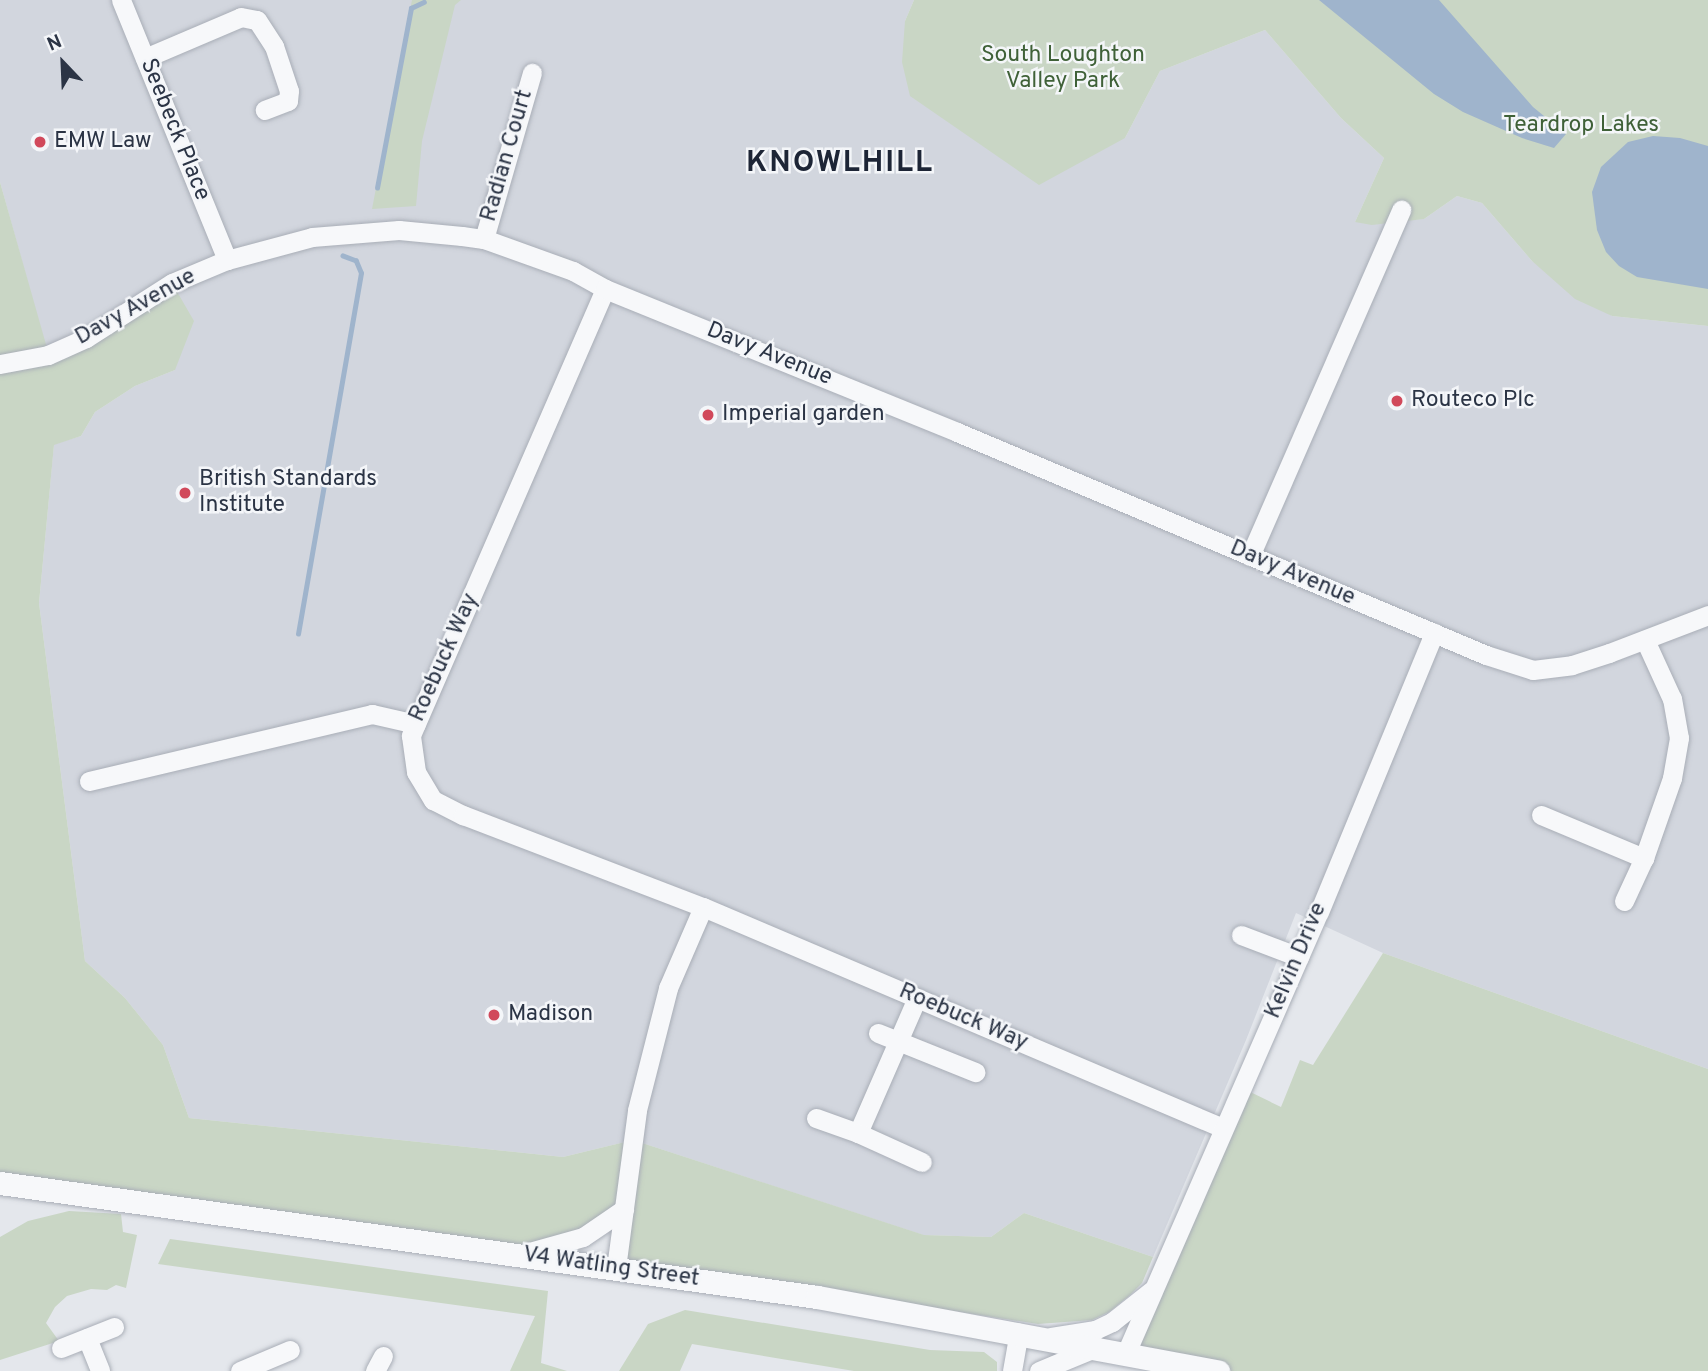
<!DOCTYPE html>
<style>
body{margin:0}
#map{position:relative;width:1708px;height:1371px;overflow:hidden;background:#e4e7ec;font-family:Overpass,sans-serif}
div>[style]{position:absolute}
[style*='--x']{left:calc(var(--x)*1px);top:calc(var(--y)*1px);width:calc(var(--w)*1px);rotate:calc(var(--a)*1deg)}
.built>*{inset:0;background:#d2d6de}
.green>*{inset:0;background:#c9d6c5}
.water>*{inset:0;background:#9fb4cc}
.stream>*{height:4.5px;margin:-2.25px;padding:0 2.25px;transform-origin:2.25px;border-radius:2.25px;background:#9fb4cc}
.roads{filter:drop-shadow(0 0 2px #a9aeb7) drop-shadow(0 0 2px #a9aeb7)}
.minor>*{height:19px;margin:-9.5px;padding:0 9.5px;transform-origin:9.5px;border-radius:9.5px;background:#f7f8fa}
.tertiary>*{height:23px;margin:-11.5px;padding:0 11.5px;transform-origin:11.5px;border-radius:11.5px;background:#f7f8fa}
.dots>*{width:19px;height:19px;translate:-50% -50%;box-sizing:border-box;border:4px solid #f4f6f9;border-radius:50%}
span{translate:-50% -50%;white-space:nowrap;text-align:center;line-height:1.15;-webkit-text-stroke:5px #f4f6f9;paint-order:stroke}
.park-label{font-size:23px;color:#3f6138}
.street-label{font-size:23px;color:#2b3445}
.poi-label{font-size:23px;color:#2b3445}
.left{translate:0 -50%;text-align:left}
.district-label{font-size:30px;color:#1d2536;font-weight:700;letter-spacing:2px}
.north{position:absolute;left:28px;top:28px;width:70px;height:70px;-webkit-text-stroke:5px #f4f6f9;paint-order:stroke;rotate:337deg;font-size:19px;font-weight:700;line-height:28px;text-align:center;color:#2b3445}
.north::after{content:'';display:block;margin:auto;width:24px;height:32px;background:#2b3445;clip-path:polygon(50% 0,100% 100%,50% 72%,0 100%)}
</style>
<div id="map">
<div class="built">
<div style="clip-path:polygon(0 0,914px 0,905px 21px,1125px 138px,1160px 71px,1265px 30px,1341px 118px,1384px 158px,1355px 222px,1424px 219px,1457px 196px,1482px 203px,1532px 261px,1612px 316px,1708px 326px,1708px 1069px,1383px 953px,1296px 913px,1246px 1040px,1153px 1257px,1024px 1213px,991px 1237px,923px 1235px,633px 1140px,563px 1157px,189px 1118px,163px 1045px,125px 998px,85px 961px,39px 603px,54px 444px,81px 436px,95px 412px,135px 386px,175px 370px,48px 355px,0 182px)"></div>
</div>
<div class="green">
<div style="clip-path:polygon(412px 0,461px 0,455px 5px,422px 141px,416px 206px,372px 209px)"></div>
<div style="clip-path:polygon(914px 0,1708px 0,1708px 326px,1612px 316px,1575px 299px,1532px 261px,1482px 203px,1457px 196px,1424px 219px,1372px 225px,1355px 222px,1384px 158px,1341px 118px,1265px 30px,1160px 71px,1125px 138px,1039px 185px,910px 96px,902px 62px,905px 21px)"></div>
<div style="clip-path:polygon(0 182px,49px 355px,172px 283px,194px 321px,175px 370px,135px 386px,95px 412px,81px 436px,54px 445px,39px 603px,85px 961px,125px 998px,163px 1045px,189px 1118px,563px 1157px,633px 1140px,924px 1235px,991px 1237px,1024px 1213px,1153px 1257px,1142px 1283px,1130px 1295px,1109px 1312px,1092px 1320px,1038px 1324px,909px 1304px,616px 1268px,624px 1210px,518px 1255px,0 1183px)"></div>
<div style="clip-path:polygon(1383px 953px,1708px 1069px,1708px 1371px,1218px 1371px,1126px 1353px,1242px 1088px,1281px 1107px,1300px 1060px,1313px 1065px)"></div>
<div style="clip-path:polygon(69px 1211px,121px 1214px,123px 1232px,137px 1235px,126px 1288px,116px 1285px,107px 1290px,91px 1289px,67px 1296px,55px 1307px,46px 1323px,59px 1341px,0 1360px,0 1237px,28px 1221px)"></div>
<div style="clip-path:polygon(170px 1239px,548px 1291px,541px 1363px,567px 1371px,510px 1371px,535px 1316px,158px 1264px)"></div>
<div style="clip-path:polygon(685px 1310px,930px 1350px,984px 1352px,997px 1362px,997px 1371px,854px 1371px,692px 1344px,680px 1371px,619px 1371px,648px 1324px)"></div>
</div>
<div class="water">
<div style="clip-path:polygon(1319px 0,1439px 0,1533px 107px,1566px 134px,1554px 148px,1522px 138px,1463px 112px,1434px 94px)"></div>
<div style="clip-path:polygon(1653px 136px,1680px 138px,1708px 146px,1708px 289px,1637px 277px,1619px 266px,1606px 252px,1597px 230px,1592px 192px,1601px 167px,1628px 142px)"></div>
</div>
<div class="stream">
<div style="--x:377;--y:188;--w:183;--a:-79.3"></div>
<div style="--x:411;--y:8;--w:14;--a:-25"></div>
<div style="--x:298;--y:634;--w:366;--a:-80.1"></div>
<div style="--x:361;--y:273;--w:13;--a:-113"></div>
<div style="--x:356;--y:261;--w:14;--a:-159"></div>
</div>
<div class="roads">
<div class="minor">
<div style="--x:121;--y:0;--w:281;--a:67.8"></div>
<div style="--x:145;--y:58;--w:104;--a:-23.1"></div>
<div style="--x:241;--y:17;--w:16;--a:11"></div>
<div style="--x:257;--y:20;--w:31;--a:57"></div>
<div style="--x:274;--y:46;--w:47;--a:71.6"></div>
<div style="--x:289;--y:91;--w:10;--a:96"></div>
<div style="--x:288;--y:101;--w:25;--a:159"></div>
<div style="--x:484;--y:239;--w:173;--a:-73.9"></div>
<div style="--x:605;--y:289;--w:487;--a:113.5"></div>
<div style="--x:411;--y:736;--w:36;--a:82"></div>
<div style="--x:416;--y:772;--w:33;--a:59"></div>
<div style="--x:433;--y:800;--w:34;--a:27"></div>
<div style="--x:463;--y:815;--w:257;--a:21"></div>
<div style="--x:703;--y:907;--w:565;--a:23.03"></div>
<div style="--x:0;--y:364;--w:49;--a:-10.6"></div>
<div style="--x:48;--y:355;--w:42;--a:-24.1"></div>
<div style="--x:86;--y:338;--w:102;--a:-32.6"></div>
<div style="--x:172;--y:283;--w:60;--a:-22.7"></div>
<div style="--x:227;--y:260;--w:88;--a:-15.1"></div>
<div style="--x:312;--y:237;--w:87;--a:-4.6"></div>
<div style="--x:399;--y:230;--w:63;--a:5.4"></div>
<div style="--x:462;--y:236;--w:22;--a:8"></div>
<div style="--x:484;--y:239;--w:95;--a:19.8"></div>
<div style="--x:573;--y:271;--w:37;--a:29"></div>
<div style="--x:605;--y:289;--w:380;--a:22.1"></div>
<div style="--x:957;--y:432;--w:574;--a:22.86"></div>
<div style="--x:1486;--y:655;--w:49;--a:17.7"></div>
<div style="--x:1533;--y:670;--w:39;--a:-7"></div>
<div style="--x:1572;--y:665;--w:39;--a:-18"></div>
<div style="--x:1609;--y:653;--w:106;--a:-21"></div>
<div style="--x:1250;--y:556;--w:378;--a:-66.4"></div>
<div style="--x:89;--y:781;--w:291;--a:-13.3"></div>
<div style="--x:372;--y:714;--w:45;--a:12.8"></div>
<div style="--x:1541;--y:815;--w:112;--a:22.7"></div>
<div style="--x:1624;--y:901;--w:47;--a:-65.1"></div>
<div style="--x:1644;--y:858;--w:85;--a:-70.7"></div>
<div style="--x:1672;--y:778;--w:41;--a:-80.1"></div>
<div style="--x:1679;--y:738;--w:40;--a:-100"></div>
<div style="--x:1672;--y:699;--w:65;--a:-114.6"></div>
<div style="--x:1241;--y:935;--w:62;--a:20.8"></div>
<div style="--x:878;--y:1033;--w:105;--a:21.9"></div>
<div style="--x:816;--y:1118;--w:45;--a:19.7"></div>
<div style="--x:858;--y:1133;--w:147;--a:-66.4"></div>
<div style="--x:858;--y:1133;--w:70;--a:24.4"></div>
<div style="--x:519;--y:1255;--w:66;--a:-15.7"></div>
<div style="--x:583;--y:1237;--w:50;--a:-34.3"></div>
<div style="--x:616;--y:1268;--w:159;--a:-82.4"></div>
<div style="--x:637;--y:1110;--w:126;--a:-75.7"></div>
<div style="--x:668;--y:988;--w:88;--a:-66.6"></div>
<div style="--x:1051;--y:1337;--w:45;--a:-9"></div>
<div style="--x:1095;--y:1330;--w:19;--a:-25"></div>
<div style="--x:1112;--y:1322;--w:50;--a:-38.5"></div>
<div style="--x:87;--y:1338;--w:35;--a:68"></div>
<div style="--x:61;--y:1348;--w:57;--a:-21.6"></div>
<div style="--x:1126;--y:1353;--w:481;--a:-66.4"></div>
<div style="--x:1319;--y:912;--w:302;--a:-67.6"></div>
<div style="--x:240;--y:1371;--w:54;--a:-22.8"></div>
<div style="--x:375;--y:1371;--w:17;--a:-62"></div>
<div style="--x:1012;--y:1371;--w:39;--a:-80"></div>
<div style="--x:1039;--y:1371;--w:63;--a:-22.5"></div>
</div>
<div class="tertiary">
<div style="--x:0;--y:1183;--w:825;--a:7.94"></div>
<div style="--x:817;--y:1297;--w:408;--a:10.5"></div>
</div>
</div>
<div class="dots">
<div style="left:40px;top:142px;background:#d1495b"></div>
<div style="left:1397px;top:401px;background:#d1495b"></div>
<div style="left:708px;top:415px;background:#d1495b"></div>
<div style="left:185px;top:493px;background:#d1495b"></div>
<div style="left:494px;top:1015px;background:#d1495b"></div>
</div>
<div class="park-label">
<span style="left:1063px;top:69px">South Loughton<br>Valley Park</span>
<span style="left:1581px;top:126px">Teardrop Lakes</span>
</div>
<div class="street-label">
<span style="left:174px;top:130px;rotate:68deg">Seebeck Place</span>
<span style="left:508px;top:156px;rotate:-74deg">Radian Court</span>
<span style="left:136px;top:308px;rotate:-29deg">Davy Avenue</span>
<span style="left:769px;top:355px;rotate:22deg">Davy Avenue</span>
<span style="left:1292px;top:574px;rotate:23deg">Davy Avenue</span>
<span style="left:445px;top:658px;rotate:-66deg">Roebuck Way</span>
<span style="left:1297px;top:961px;rotate:-67deg">Kelvin Drive</span>
<span style="left:963px;top:1018px;rotate:23deg">Roebuck Way</span>
<span style="left:611px;top:1268px;rotate:8deg">V4 Watling Street</span>
</div>
<div class="poi-label">
<span class="left" style="left:54px;top:142px">EMW Law</span>
<span class="left" style="left:1411px;top:401px">Routeco Plc</span>
<span class="left" style="left:722px;top:415px">Imperial garden</span>
<span class="left" style="left:199px;top:493px">British Standards<br>Institute</span>
<span class="left" style="left:508px;top:1015px">Madison</span>
</div>
<div class="district-label">
<span style="left:840px;top:164px">KNOWLHILL</span>
</div>
<div class="north">N</div>
</div>
